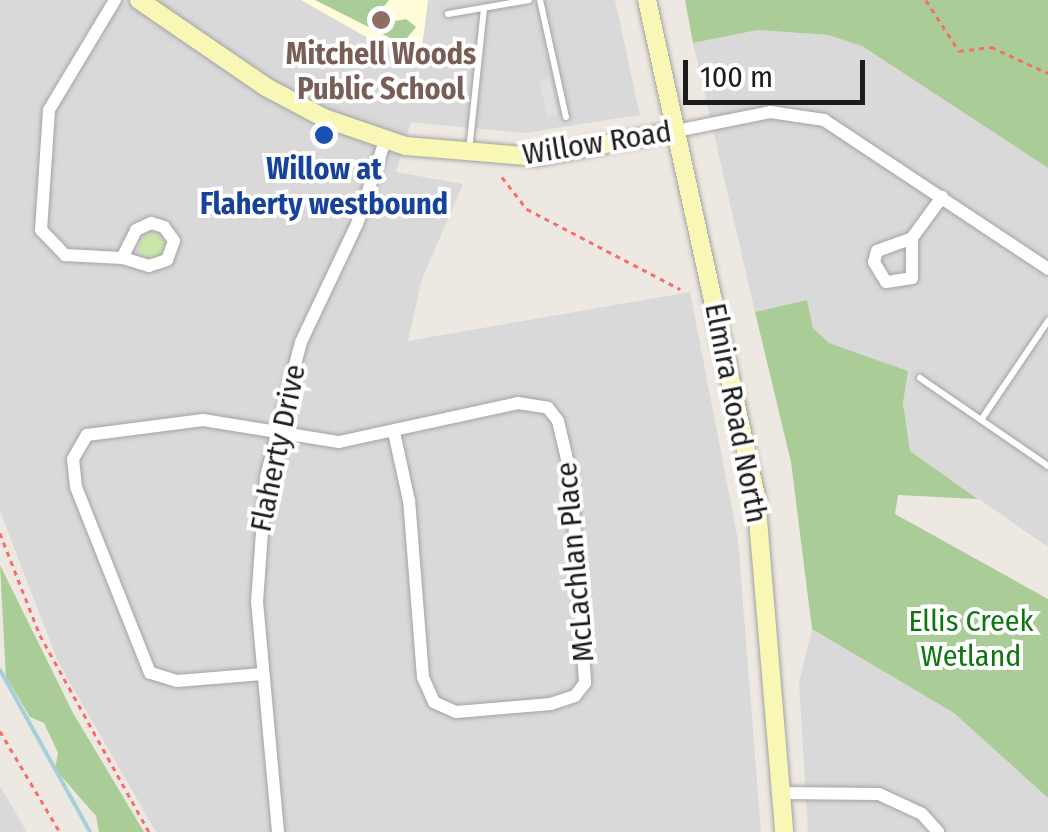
<!DOCTYPE html>
<style>
body{margin:0}
#map{position:relative;width:1048px;height:832px;overflow:hidden;background:#ede8e1;font-family:"Fira Sans Condensed",sans-serif}
div>[style]{position:absolute}
[style*='--x']{left:calc(var(--x)*1px);top:calc(var(--y)*1px);width:calc(var(--w)*1px);rotate:calc(var(--a)*1deg)}
.residential>*{inset:0;background:#dad9d9}
.education>*{inset:0;background:#fefcd9}
.grass>*{inset:0;background:#cbe7a7}
.round{border-radius:50%}
.forest>*{inset:0;background:#aacc96}
.parking>*{inset:0;background:#e0e0e0;transform-origin:0 0}
.stream>*{height:4px;margin:-2px;padding:0 2px;transform-origin:2px;border-radius:2px;background:#a2d1da}
.path>*{height:2.5px;margin-top:-1.25px;transform-origin:0;background:repeating-linear-gradient(90deg,#f66e69 0 5px,transparent 0 10px)}
.roads{filter:drop-shadow(0 0 2px #a3a3a3) drop-shadow(0 0 2px #a3a3a3)}
.lane>*{height:6px;margin:-3px;padding:0 3px;transform-origin:3px;border-radius:3px;background:#fff}
.street>*{height:12px;margin:-6px;padding:0 6px;transform-origin:6px;border-radius:6px;background:#fff}
.secondary>*{height:18px;margin:-9px;padding:0 9px;transform-origin:9px;border-radius:9px;background:#f8f7b5}
.dots>*{width:28px;height:28px;translate:-50% -50%;box-sizing:border-box;border:5px solid #fff;border-radius:50%}
span{translate:-50% -50%;white-space:nowrap;text-align:center;line-height:1.15;-webkit-text-stroke:8px #fff;paint-order:stroke}
.education-label{font-size:30px;color:#785e54;font-weight:700}
.street-label{font-size:30px;color:#1c1c1c}
.transit-label{font-size:30px;color:#164399;font-weight:700}
.park-label{font-size:30px;color:#0d760f}
.scale{position:absolute;left:683px;top:60px;width:182px;height:45px;box-sizing:border-box;border:5px solid #1c1c1c;border-top:0;padding-left:12px;font-size:30px;line-height:35px;white-space:nowrap;color:#1c1c1c;-webkit-text-stroke:8px #fff;paint-order:stroke}
</style>
<div id="map">
<div class="residential">
<div style="clip-path:polygon(0 0,301px 0,370px 39px,421px 53px,428px 0,615px 0,640px 115px,524px 133px,411px 122px,396px 172px,463px 184px,422px 279px,408px 341px,690px 292px,738px 540px,761px 832px,156px 832px,58px 662px,0 511px)"></div>
<div style="clip-path:polygon(758px 30px,828px 35px,862px 46px,1048px 168px,1048px 547px,910px 451px,903px 403px,908px 371px,829px 343px,813px 328px,806px 301px,755px 312px,693px 43px)"></div>
<div style="clip-path:polygon(812px 629px,954px 713px,1048px 798px,1048px 832px,808px 832px,799px 682px)"></div>
<div style="clip-path:polygon(0 786px,27px 832px,0 832px)"></div>
</div>
<div class="education">
<div style="clip-path:polygon(301px 0,428px 0,421px 54px,370px 39px)"></div>
</div>
<div class="grass">
<div class="round" style="left:139px;top:233px;width:26px;height:26px"></div>
</div>
<div class="forest">
<div style="clip-path:polygon(315px 0,389px 0,381px 10px,390px 22px,406px 19px,416px 27px,402px 44px)"></div>
<div style="clip-path:polygon(685px 0,1048px 0,1048px 168px,862px 46px,828px 35px,758px 30px,693px 43px)"></div>
<div style="clip-path:polygon(807px 300px,813px 328px,829px 343px,908px 371px,903px 403px,910px 451px,978px 499px,898px 495px,895px 514px,1048px 599px,1048px 798px,954px 713px,812px 629px,791px 462px,755px 312px)"></div>
<div style="clip-path:polygon(0 565px,73px 713px,144px 832px,99px 832px,96px 816px,55px 769px,58px 753px,44px 723px,30px 717px,6px 677px)"></div>
</div>
<div class="parking">
<div style="left:550px;top:78px;width:38px;height:11px;rotate:78deg"></div>
</div>
<div class="stream">
<div style="--x:0;--y:670;--w:185;--a:60.9"></div>
</div>
<div class="path">
<div style="--x:926;--y:0;--w:61;--a:57.1"></div>
<div style="--x:959;--y:51;--w:32;--a:-7"></div>
<div style="--x:991;--y:47;--w:63;--a:24.5"></div>
<div style="--x:502;--y:177;--w:41;--a:52"></div>
<div style="--x:527;--y:209;--w:173;--a:27.6"></div>
<div style="--x:0;--y:533;--w:110;--a:68.6"></div>
<div style="--x:40;--y:635;--w:225;--a:61"></div>
<div style="--x:0;--y:731;--w:117;--a:59.3"></div>
</div>
<div class="roads">
<div class="lane">
<div style="--x:540;--y:0;--w:120;--a:77.5"></div>
<div style="--x:448;--y:14;--w:82;--a:-9.8"></div>
<div style="--x:469;--y:151;--w:144;--a:-84"></div>
<div style="--x:920;--y:378;--w:155;--a:34.5"></div>
<div style="--x:981;--y:420;--w:120;--a:-55.9"></div>
</div>
<div class="street">
<div style="--x:115;--y:0;--w:128;--a:121"></div>
<div style="--x:49;--y:110;--w:120;--a:93.8"></div>
<div style="--x:41;--y:230;--w:35;--a:46"></div>
<div style="--x:65;--y:255;--w:57;--a:3"></div>
<div style="--x:676;--y:131;--w:96;--a:-11.4"></div>
<div style="--x:770;--y:112;--w:55;--a:8.4"></div>
<div style="--x:824;--y:120;--w:269;--a:33.6"></div>
<div style="--x:151;--y:223;--w:14;--a:17"></div>
<div style="--x:164;--y:227;--w:17;--a:54"></div>
<div style="--x:174;--y:241;--w:20;--a:110"></div>
<div style="--x:167;--y:260;--w:19;--a:162"></div>
<div style="--x:149;--y:266;--w:28;--a:-163"></div>
<div style="--x:122;--y:258;--w:31;--a:-63"></div>
<div style="--x:136;--y:230;--w:17;--a:-25"></div>
<div style="--x:912;--y:238;--w:40;--a:90"></div>
<div style="--x:912;--y:278;--w:26;--a:171"></div>
<div style="--x:886;--y:282;--w:23;--a:-121"></div>
<div style="--x:874;--y:262;--w:11;--a:-75"></div>
<div style="--x:877;--y:251;--w:37;--a:-20"></div>
<div style="--x:912;--y:238;--w:51;--a:-53.8"></div>
<div style="--x:262;--y:674;--w:85;--a:175.3"></div>
<div style="--x:177;--y:681;--w:28;--a:-163"></div>
<div style="--x:150;--y:673;--w:200;--a:-111.7"></div>
<div style="--x:76;--y:487;--w:28;--a:-96"></div>
<div style="--x:73;--y:459;--w:28;--a:-60"></div>
<div style="--x:87;--y:435;--w:117;--a:-7.4"></div>
<div style="--x:203;--y:420;--w:138;--a:9.2"></div>
<div style="--x:339;--y:442;--w:183;--a:-12.3"></div>
<div style="--x:518;--y:403;--w:30;--a:9"></div>
<div style="--x:548;--y:408;--w:16;--a:52"></div>
<div style="--x:558;--y:421;--w:57;--a:76.7"></div>
<div style="--x:571;--y:476;--w:207;--a:86.1"></div>
<div style="--x:585;--y:683;--w:16;--a:128"></div>
<div style="--x:575;--y:696;--w:25;--a:162"></div>
<div style="--x:551;--y:704;--w:95;--a:175.2"></div>
<div style="--x:456;--y:712;--w:24;--a:-156"></div>
<div style="--x:434;--y:702;--w:27;--a:-114"></div>
<div style="--x:423;--y:677;--w:177;--a:-94.5"></div>
<div style="--x:409;--y:501;--w:71;--a:-102.3"></div>
<div style="--x:781;--y:793;--w:98;--a:0.6"></div>
<div style="--x:879;--y:794;--w:47;--a:24.9"></div>
<div style="--x:922;--y:814;--w:24;--a:48"></div>
<div style="--x:278;--y:832;--w:231;--a:-95.2"></div>
<div style="--x:257;--y:602;--w:125;--a:-85.9"></div>
<div style="--x:266;--y:477;--w:139;--a:-75.5"></div>
<div style="--x:301;--y:342;--w:131;--a:-64.6"></div>
<div style="--x:357;--y:224;--w:88;--a:-71.4"></div>
</div>
<div class="secondary">
<div style="--x:139;--y:0;--w:154;--a:34.4"></div>
<div style="--x:266;--y:87;--w:66;--a:28.1"></div>
<div style="--x:324;--y:118;--w:87;--a:18.9"></div>
<div style="--x:406;--y:146;--w:130;--a:4.8"></div>
<div style="--x:536;--y:157;--w:142;--a:-10.5"></div>
<div style="--x:647;--y:0;--w:508;--a:77.61"></div>
<div style="--x:756;--y:496;--w:337;--a:85.2"></div>
</div>
</div>
<div class="dots">
<div style="left:381px;top:20px;background:#8d6e63"></div>
<div style="left:324px;top:135px;background:#1a4fb4"></div>
</div>
<div class="education-label">
<span style="left:381px;top:71px">Mitchell Woods<br>Public School</span>
</div>
<div class="street-label">
<span style="left:597px;top:143px;rotate:-9deg">Willow Road</span>
<span style="left:736px;top:413px;rotate:79deg">Elmira Road North</span>
<span style="left:278px;top:448px;rotate:-78deg">Flaherty Drive</span>
<span style="left:575px;top:562px;rotate:-95deg">McLachlan Place</span>
</div>
<div class="transit-label">
<span style="left:324px;top:186px">Willow at<br>Flaherty westbound</span>
</div>
<div class="park-label">
<span style="left:971px;top:638px">Ellis Creek<br>Wetland</span>
</div>
<div class="scale">100 m</div>
</div>
